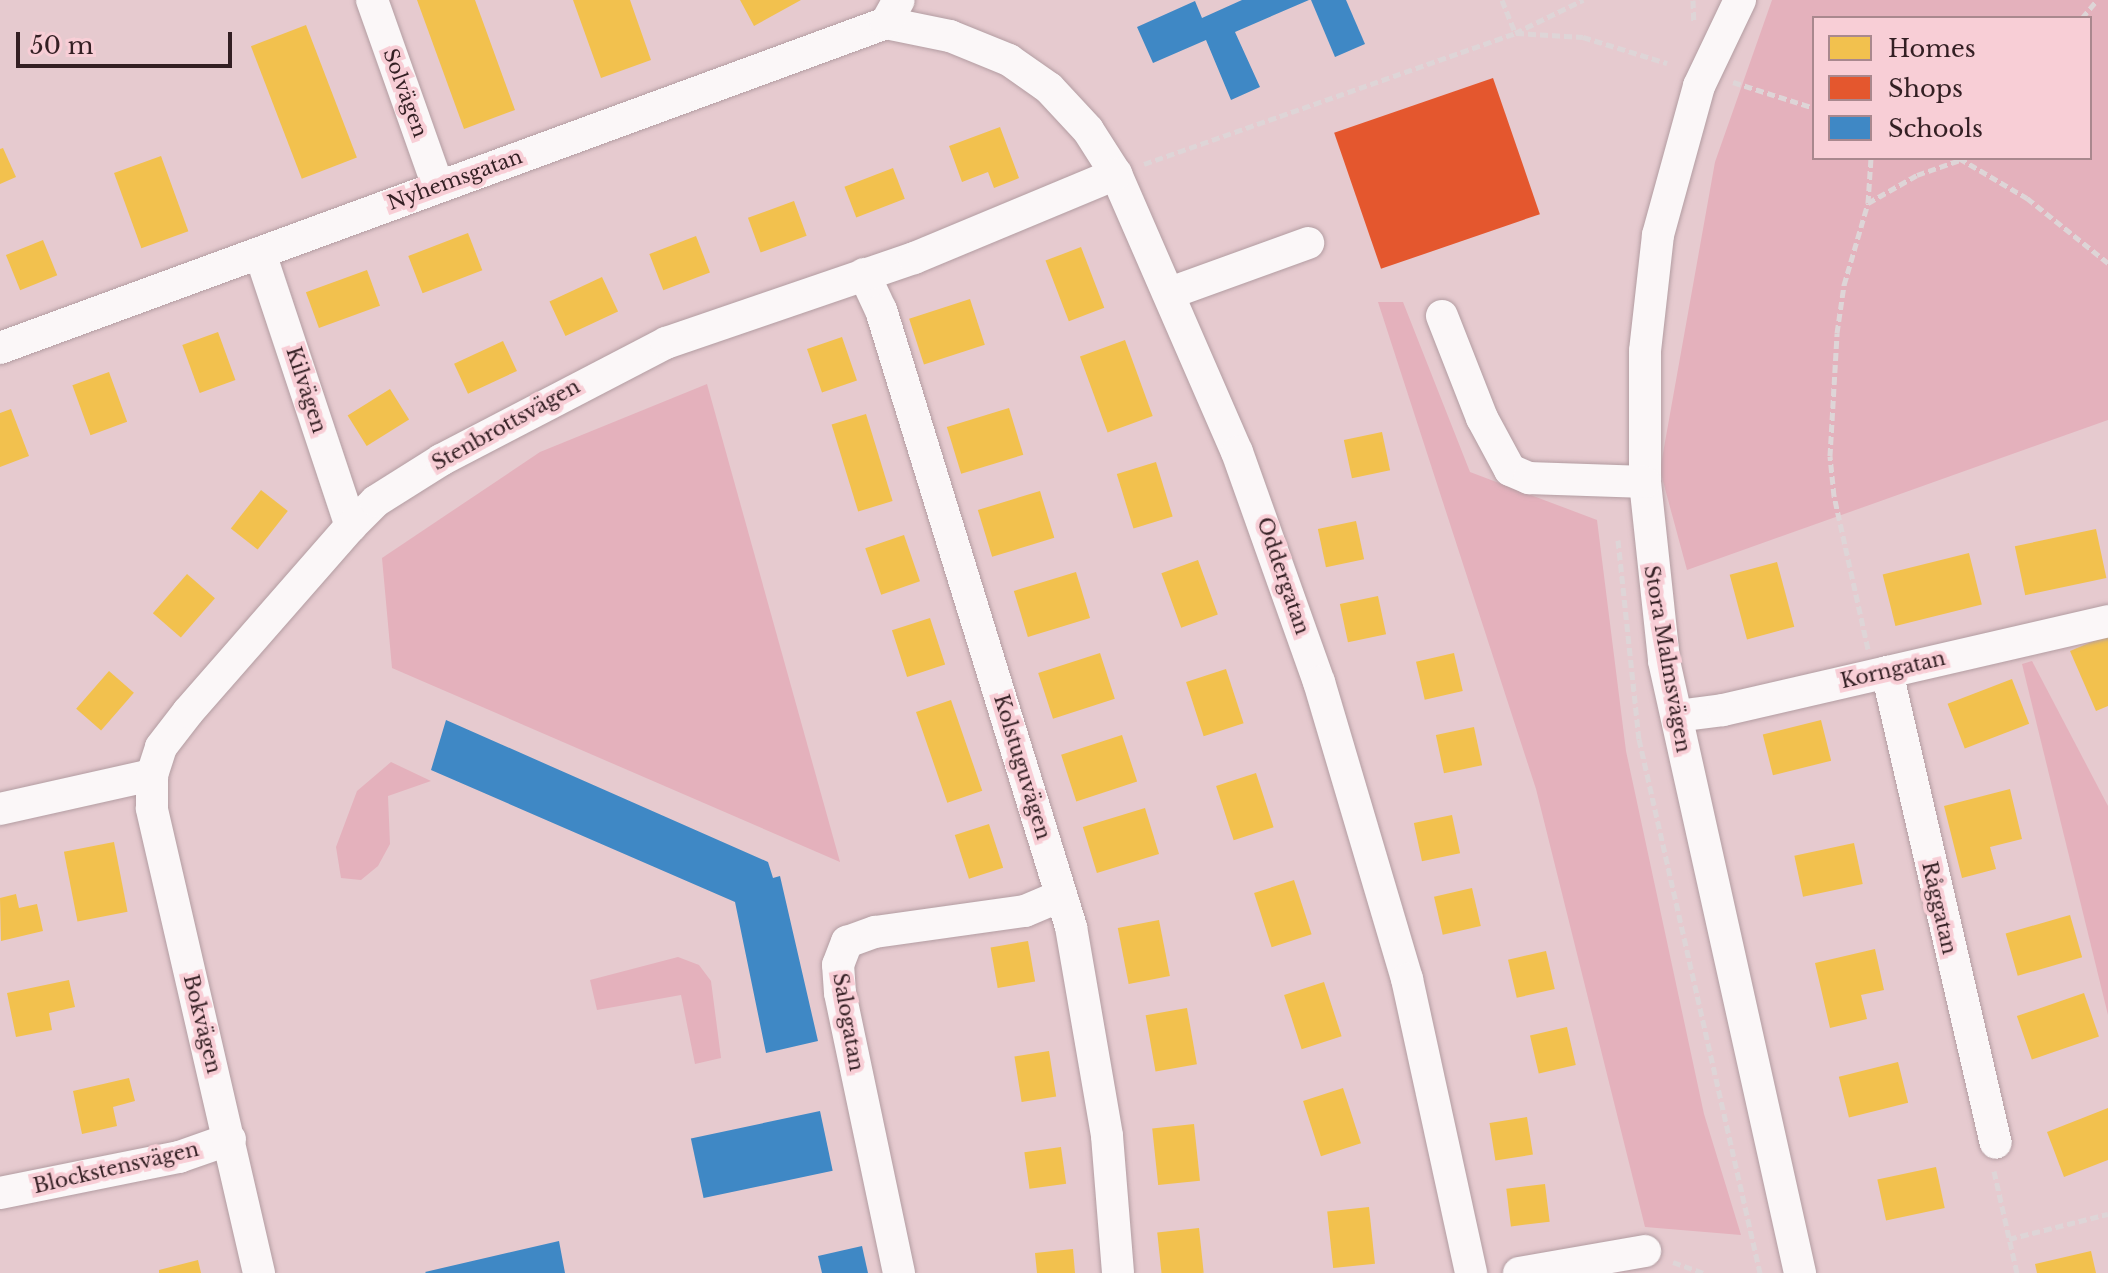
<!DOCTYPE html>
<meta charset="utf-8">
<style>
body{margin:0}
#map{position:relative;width:2108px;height:1273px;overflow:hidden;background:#e6cacf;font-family:"Libre Baskerville",serif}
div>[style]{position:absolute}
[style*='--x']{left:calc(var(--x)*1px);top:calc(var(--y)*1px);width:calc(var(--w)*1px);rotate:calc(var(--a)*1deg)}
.green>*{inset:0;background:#e4b1bc}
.homes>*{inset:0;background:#f2c14e;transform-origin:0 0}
.shops>*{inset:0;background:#e4572e;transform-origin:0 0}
.schools>*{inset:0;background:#3f88c5;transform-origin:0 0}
.path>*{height:5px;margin-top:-2.5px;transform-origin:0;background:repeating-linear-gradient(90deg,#ded5d7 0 8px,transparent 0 12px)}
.roads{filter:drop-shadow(0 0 2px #b39da2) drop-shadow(0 0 2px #b39da2)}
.minor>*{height:32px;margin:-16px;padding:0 16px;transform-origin:16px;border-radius:16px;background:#fbf7f8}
span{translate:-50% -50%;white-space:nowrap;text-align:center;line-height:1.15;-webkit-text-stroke:8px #f8ced6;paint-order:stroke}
.street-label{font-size:20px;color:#331f23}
.legend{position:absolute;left:1812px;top:16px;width:280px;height:144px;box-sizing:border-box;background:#f8ced6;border:2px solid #a9888e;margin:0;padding:10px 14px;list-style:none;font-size:24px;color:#331f23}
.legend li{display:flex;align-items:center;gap:16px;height:40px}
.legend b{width:40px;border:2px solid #a9888e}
.scale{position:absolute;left:16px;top:32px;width:216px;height:36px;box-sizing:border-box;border:4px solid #331f23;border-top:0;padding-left:10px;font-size:24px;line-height:28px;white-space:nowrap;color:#331f23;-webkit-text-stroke:6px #f8ced6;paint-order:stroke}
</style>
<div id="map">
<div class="green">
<div style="clip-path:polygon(evenodd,1772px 0,2108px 0,2108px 420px,1687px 570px,1660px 470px,1715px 162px,1772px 0,1814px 18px,2090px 18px,2090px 158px,1814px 158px,1814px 18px)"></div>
<div style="clip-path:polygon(1378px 302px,1403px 302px,1470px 472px,1597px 520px,1626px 751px,1704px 1114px,1741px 1235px,1645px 1227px,1536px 789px)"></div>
<div style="clip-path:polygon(707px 384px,840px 862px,392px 668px,382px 558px,540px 452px)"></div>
<div style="clip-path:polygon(2032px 661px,2108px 806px,2108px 1015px,2022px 664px)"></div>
<div style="clip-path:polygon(391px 762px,431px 781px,388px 796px,390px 844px,378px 866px,361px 880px,341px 878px,336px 847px,357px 791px)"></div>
<div style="clip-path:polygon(678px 957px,699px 965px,711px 981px,721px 1058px,695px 1064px,681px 995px,597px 1010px,590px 980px)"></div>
</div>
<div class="homes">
<div style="clip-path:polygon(417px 0,475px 0,515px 110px,464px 129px)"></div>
<div style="clip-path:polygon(573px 0,630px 0,651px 60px,601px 78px)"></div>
<div style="clip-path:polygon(740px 0,801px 0,754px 26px)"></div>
<div style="left:306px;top:25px;width:142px;height:59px;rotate:69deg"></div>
<div style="clip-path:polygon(1000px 127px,1019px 178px,994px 188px,988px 172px,962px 182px,949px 146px)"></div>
<div style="clip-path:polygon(3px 148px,16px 177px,0 184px,0 149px)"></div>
<div style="left:161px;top:156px;width:80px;height:50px;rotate:70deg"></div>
<div style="left:893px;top:168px;width:33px;height:52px;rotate:69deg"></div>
<div style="left:794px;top:201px;width:37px;height:49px;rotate:70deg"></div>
<div style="left:468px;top:233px;width:40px;height:64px;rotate:69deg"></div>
<div style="left:696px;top:236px;width:39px;height:50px;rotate:69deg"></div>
<div style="left:43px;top:240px;width:38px;height:40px;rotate:68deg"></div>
<div style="left:1081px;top:247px;width:65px;height:38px;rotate:69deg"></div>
<div style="left:367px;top:270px;width:38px;height:65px;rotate:70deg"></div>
<div style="left:602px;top:277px;width:38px;height:58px;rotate:65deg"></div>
<div style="left:970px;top:299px;width:48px;height:64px;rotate:72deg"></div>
<div style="left:218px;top:332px;width:51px;height:38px;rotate:70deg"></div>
<div style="left:842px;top:337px;width:46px;height:37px;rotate:71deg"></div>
<div style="left:1125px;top:340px;width:81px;height:48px;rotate:70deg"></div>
<div style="left:503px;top:341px;width:33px;height:54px;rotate:65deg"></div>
<div style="left:109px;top:372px;width:53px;height:39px;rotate:70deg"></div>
<div style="left:390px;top:389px;width:36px;height:50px;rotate:58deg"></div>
<div style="left:1009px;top:408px;width:49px;height:65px;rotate:73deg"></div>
<div style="clip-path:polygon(11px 409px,29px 456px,0 467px,0 413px)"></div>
<div style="left:866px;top:414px;width:91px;height:36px;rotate:73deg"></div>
<div style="left:1382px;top:432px;width:39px;height:39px;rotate:78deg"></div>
<div style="left:1156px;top:462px;width:57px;height:41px;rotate:73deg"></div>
<div style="left:261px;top:490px;width:34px;height:49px;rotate:38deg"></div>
<div style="left:1040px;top:491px;width:49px;height:65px;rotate:73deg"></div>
<div style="left:1356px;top:521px;width:39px;height:39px;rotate:78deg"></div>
<div style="left:2096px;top:529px;width:50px;height:83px;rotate:78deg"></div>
<div style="left:904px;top:535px;width:49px;height:41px;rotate:71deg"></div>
<div style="left:1969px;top:553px;width:53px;height:89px;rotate:76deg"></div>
<div style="left:1198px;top:560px;width:58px;height:39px;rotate:70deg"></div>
<div style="left:1777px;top:562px;width:67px;height:49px;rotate:75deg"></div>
<div style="left:1076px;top:572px;width:48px;height:65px;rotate:73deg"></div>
<div style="left:187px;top:574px;width:37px;height:52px;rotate:41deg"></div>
<div style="left:1378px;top:596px;width:39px;height:39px;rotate:78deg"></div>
<div style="left:930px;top:618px;width:49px;height:40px;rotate:72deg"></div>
<div style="clip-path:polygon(2108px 635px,2108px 706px,2096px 711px,2070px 651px)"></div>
<div style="left:1100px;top:653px;width:48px;height:65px;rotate:72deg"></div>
<div style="left:1454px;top:653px;width:39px;height:39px;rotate:77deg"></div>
<div style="left:1226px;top:669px;width:57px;height:42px;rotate:72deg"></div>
<div style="left:109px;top:671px;width:33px;height:50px;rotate:41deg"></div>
<div style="left:2012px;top:679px;width:48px;height:69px;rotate:69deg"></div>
<div style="left:951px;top:700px;width:96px;height:37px;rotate:71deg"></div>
<div style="left:1821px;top:720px;width:42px;height:60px;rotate:76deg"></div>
<div style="left:1474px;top:727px;width:39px;height:39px;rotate:78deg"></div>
<div style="left:1122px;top:735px;width:49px;height:64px;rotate:72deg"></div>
<div style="left:1256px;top:773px;width:57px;height:42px;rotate:72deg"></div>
<div style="clip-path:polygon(2010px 789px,2022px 839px,1990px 847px,1996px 869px,1962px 878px,1944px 806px)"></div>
<div style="left:1145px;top:808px;width:48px;height:65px;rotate:73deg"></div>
<div style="left:1452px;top:815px;width:39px;height:39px;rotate:78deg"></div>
<div style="left:989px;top:824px;width:46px;height:36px;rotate:72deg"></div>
<div style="left:114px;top:842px;width:71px;height:51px;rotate:79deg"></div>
<div style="left:1854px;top:843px;width:42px;height:61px;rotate:78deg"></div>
<div style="left:1294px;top:880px;width:57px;height:42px;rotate:72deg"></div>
<div style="left:1472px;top:888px;width:39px;height:39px;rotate:77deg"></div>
<div style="clip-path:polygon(16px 894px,19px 908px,37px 904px,43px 931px,1px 941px,0 898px)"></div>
<div style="left:2070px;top:915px;width:44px;height:67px;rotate:74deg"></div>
<div style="left:1159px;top:920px;width:57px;height:42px;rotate:79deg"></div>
<div style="left:1028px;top:941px;width:41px;height:38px;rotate:80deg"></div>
<div style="clip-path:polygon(1875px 949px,1884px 990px,1861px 995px,1867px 1019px,1830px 1028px,1815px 963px)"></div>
<div style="left:1546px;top:951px;width:39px;height:39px;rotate:77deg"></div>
<div style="clip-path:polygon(69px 980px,75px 1007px,49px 1013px,52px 1030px,16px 1037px,7px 993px)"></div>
<div style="left:1324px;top:982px;width:57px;height:42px;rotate:72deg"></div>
<div style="left:2084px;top:993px;width:46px;height:71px;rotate:71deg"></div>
<div style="left:1187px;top:1008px;width:57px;height:42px;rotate:80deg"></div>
<div style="left:1567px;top:1027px;width:39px;height:38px;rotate:77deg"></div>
<div style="left:1049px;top:1051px;width:46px;height:35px;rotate:81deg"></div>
<div style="left:1898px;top:1062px;width:42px;height:61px;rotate:76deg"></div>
<div style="clip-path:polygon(129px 1078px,135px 1101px,113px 1107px,117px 1126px,82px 1134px,73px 1091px)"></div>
<div style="left:1343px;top:1088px;width:58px;height:42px;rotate:72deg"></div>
<div style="clip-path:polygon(2108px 1108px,2108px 1160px,2064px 1177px,2047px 1132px)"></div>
<div style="left:1527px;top:1117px;width:38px;height:38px;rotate:81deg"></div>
<div style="left:1194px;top:1124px;width:57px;height:42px;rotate:84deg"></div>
<div style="left:1061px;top:1147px;width:37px;height:37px;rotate:82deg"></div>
<div style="left:1936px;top:1167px;width:42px;height:60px;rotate:78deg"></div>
<div style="left:1545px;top:1184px;width:38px;height:39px;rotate:83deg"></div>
<div style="left:1369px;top:1207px;width:57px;height:42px;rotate:84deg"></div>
<div style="left:1199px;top:1228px;width:45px;height:42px;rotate:84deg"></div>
<div style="clip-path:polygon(1073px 1249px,1075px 1273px,1037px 1273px,1035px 1253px)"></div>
<div style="clip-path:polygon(2091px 1251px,2096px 1273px,2037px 1273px,2035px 1264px)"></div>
<div style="clip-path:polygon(198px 1260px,201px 1273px,159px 1273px,159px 1270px)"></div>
</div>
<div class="shops">
<div style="left:1493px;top:78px;width:144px;height:168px;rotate:71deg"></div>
</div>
<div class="schools">
<div style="clip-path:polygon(1242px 0,1309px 0,1235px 32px,1260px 87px,1231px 100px,1206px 40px,1153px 63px,1137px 27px,1195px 1px,1202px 18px)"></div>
<div style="clip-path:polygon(1311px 0,1346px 0,1365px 44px,1335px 57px)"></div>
<div style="clip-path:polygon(446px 720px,768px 862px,773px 878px,780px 876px,818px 1041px,766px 1053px,735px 902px,431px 770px)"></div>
<div style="left:820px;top:1111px;width:61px;height:132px;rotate:78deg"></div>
<div style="clip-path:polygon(559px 1241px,565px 1273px,426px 1273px,425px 1272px)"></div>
<div style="clip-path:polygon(862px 1246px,868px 1273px,822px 1273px,818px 1256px)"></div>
</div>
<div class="path">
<div style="--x:1502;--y:0;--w:35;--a:68"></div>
<div style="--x:1693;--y:0;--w:23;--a:88"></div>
<div style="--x:2082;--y:18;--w:23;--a:-50"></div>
<div style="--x:1516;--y:33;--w:67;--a:3.4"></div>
<div style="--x:1583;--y:37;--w:88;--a:17.2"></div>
<div style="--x:1733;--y:82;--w:85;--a:17.8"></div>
<div style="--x:1959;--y:158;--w:79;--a:30.5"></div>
<div style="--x:2027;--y:198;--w:104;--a:38.7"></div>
<div style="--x:1144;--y:164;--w:393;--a:-19.4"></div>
<div style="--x:1515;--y:33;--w:76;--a:-25.9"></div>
<div style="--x:1868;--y:203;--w:56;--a:-29.7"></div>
<div style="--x:1917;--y:175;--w:46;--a:-19.2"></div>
<div style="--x:1618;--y:540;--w:200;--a:84"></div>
<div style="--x:1639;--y:739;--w:548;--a:77.23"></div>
<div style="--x:1868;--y:649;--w:157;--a:-102.5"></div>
<div style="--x:1834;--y:496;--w:40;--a:-95.7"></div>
<div style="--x:1830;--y:456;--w:123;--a:-86.7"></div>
<div style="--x:1837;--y:333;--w:49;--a:-81.7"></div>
<div style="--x:1844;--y:285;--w:85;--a:-73.7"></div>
<div style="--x:1868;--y:203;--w:45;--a:-86.2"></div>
<div style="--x:1994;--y:1171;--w:105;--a:77.3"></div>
<div style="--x:2009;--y:1239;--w:102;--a:-14.2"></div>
<div style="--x:1673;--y:1262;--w:32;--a:20"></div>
</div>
<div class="roads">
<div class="minor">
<div style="--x:372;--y:0;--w:197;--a:70.5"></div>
<div style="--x:1740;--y:0;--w:95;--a:115.5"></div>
<div style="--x:1699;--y:86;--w:155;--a:105.4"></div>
<div style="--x:1658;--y:235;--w:117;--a:96.4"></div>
<div style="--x:1645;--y:351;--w:131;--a:90"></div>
<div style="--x:1645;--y:482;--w:180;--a:83.9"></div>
<div style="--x:1664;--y:661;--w:627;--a:77.47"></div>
<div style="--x:886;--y:23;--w:65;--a:11.5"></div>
<div style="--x:950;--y:36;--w:64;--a:22.1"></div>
<div style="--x:1009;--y:60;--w:49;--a:35"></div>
<div style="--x:1049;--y:88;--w:57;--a:47.1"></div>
<div style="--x:1088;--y:130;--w:52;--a:57.5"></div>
<div style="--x:1116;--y:174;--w:303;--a:66.5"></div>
<div style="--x:1237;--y:452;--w:244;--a:70.4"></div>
<div style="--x:1319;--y:682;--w:310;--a:73.5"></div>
<div style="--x:1407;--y:979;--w:301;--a:77.7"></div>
<div style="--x:260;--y:253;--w:288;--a:71.6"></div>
<div style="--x:864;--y:274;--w:40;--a:65"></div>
<div style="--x:881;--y:310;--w:646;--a:72.88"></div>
<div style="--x:1071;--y:927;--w:212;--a:80.2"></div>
<div style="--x:1107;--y:1136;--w:137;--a:85.4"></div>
<div style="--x:1170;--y:293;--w:147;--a:-19.9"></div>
<div style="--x:1442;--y:316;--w:110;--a:68.6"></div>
<div style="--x:1482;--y:418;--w:59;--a:61.7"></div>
<div style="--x:1510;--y:470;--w:21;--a:23"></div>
<div style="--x:1529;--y:478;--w:116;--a:2"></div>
<div style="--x:0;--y:348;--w:944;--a:-20.14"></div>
<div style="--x:886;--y:23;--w:26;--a:-61"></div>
<div style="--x:1887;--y:672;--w:483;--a:77"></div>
<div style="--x:1677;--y:716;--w:46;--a:-7.4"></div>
<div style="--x:1723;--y:710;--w:395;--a:-13"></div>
<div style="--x:0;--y:809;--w:156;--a:-12.6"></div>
<div style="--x:0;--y:1193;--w:183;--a:-11.4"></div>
<div style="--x:179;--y:1157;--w:54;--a:-19.4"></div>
<div style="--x:259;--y:1273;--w:477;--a:-103"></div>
<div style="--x:152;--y:808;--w:33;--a:-90"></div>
<div style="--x:152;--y:775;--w:29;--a:-72"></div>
<div style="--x:161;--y:747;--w:44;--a:-52.4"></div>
<div style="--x:188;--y:712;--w:247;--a:-48.8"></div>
<div style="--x:351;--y:526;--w:35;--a:-45"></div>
<div style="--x:376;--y:501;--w:77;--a:-32.2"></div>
<div style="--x:441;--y:460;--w:254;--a:-27.5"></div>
<div style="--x:666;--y:343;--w:262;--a:-18.9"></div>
<div style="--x:914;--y:258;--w:219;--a:-22.6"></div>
<div style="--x:899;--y:1273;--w:286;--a:-101.9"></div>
<div style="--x:840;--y:993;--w:28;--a:-94"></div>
<div style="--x:838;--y:965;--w:25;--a:-69"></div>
<div style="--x:847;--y:942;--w:30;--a:-20"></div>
<div style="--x:875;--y:932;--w:151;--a:-8"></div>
<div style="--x:1025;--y:911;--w:39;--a:-23"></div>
<div style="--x:1519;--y:1273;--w:128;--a:-9.9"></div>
</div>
</div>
<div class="street-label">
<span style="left:405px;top:93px;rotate:70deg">Solvägen</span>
<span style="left:455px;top:180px;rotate:-20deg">Nyhemsgatan</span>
<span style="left:306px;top:390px;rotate:72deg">Kilvägen</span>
<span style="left:506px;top:425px;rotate:-29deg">Stenbrottsvägen</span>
<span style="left:1283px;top:576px;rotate:71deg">Oddergatan</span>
<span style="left:1667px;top:659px;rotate:80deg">Stora Malmsvägen</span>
<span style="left:1893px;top:670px;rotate:-13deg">Korngatan</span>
<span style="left:1022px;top:767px;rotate:73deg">Kolstuguvägen</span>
<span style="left:1939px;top:908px;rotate:77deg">Råggatan</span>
<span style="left:848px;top:1022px;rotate:80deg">Salogatan</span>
<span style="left:202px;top:1024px;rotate:76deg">Bokvägen</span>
<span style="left:116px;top:1168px;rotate:-13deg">Blockstensvägen</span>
</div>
<ul class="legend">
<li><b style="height:22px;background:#f2c14e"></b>Homes</li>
<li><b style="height:22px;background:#e4572e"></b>Shops</li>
<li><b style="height:22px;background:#3f88c5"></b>Schools</li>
</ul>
<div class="scale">50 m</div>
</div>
